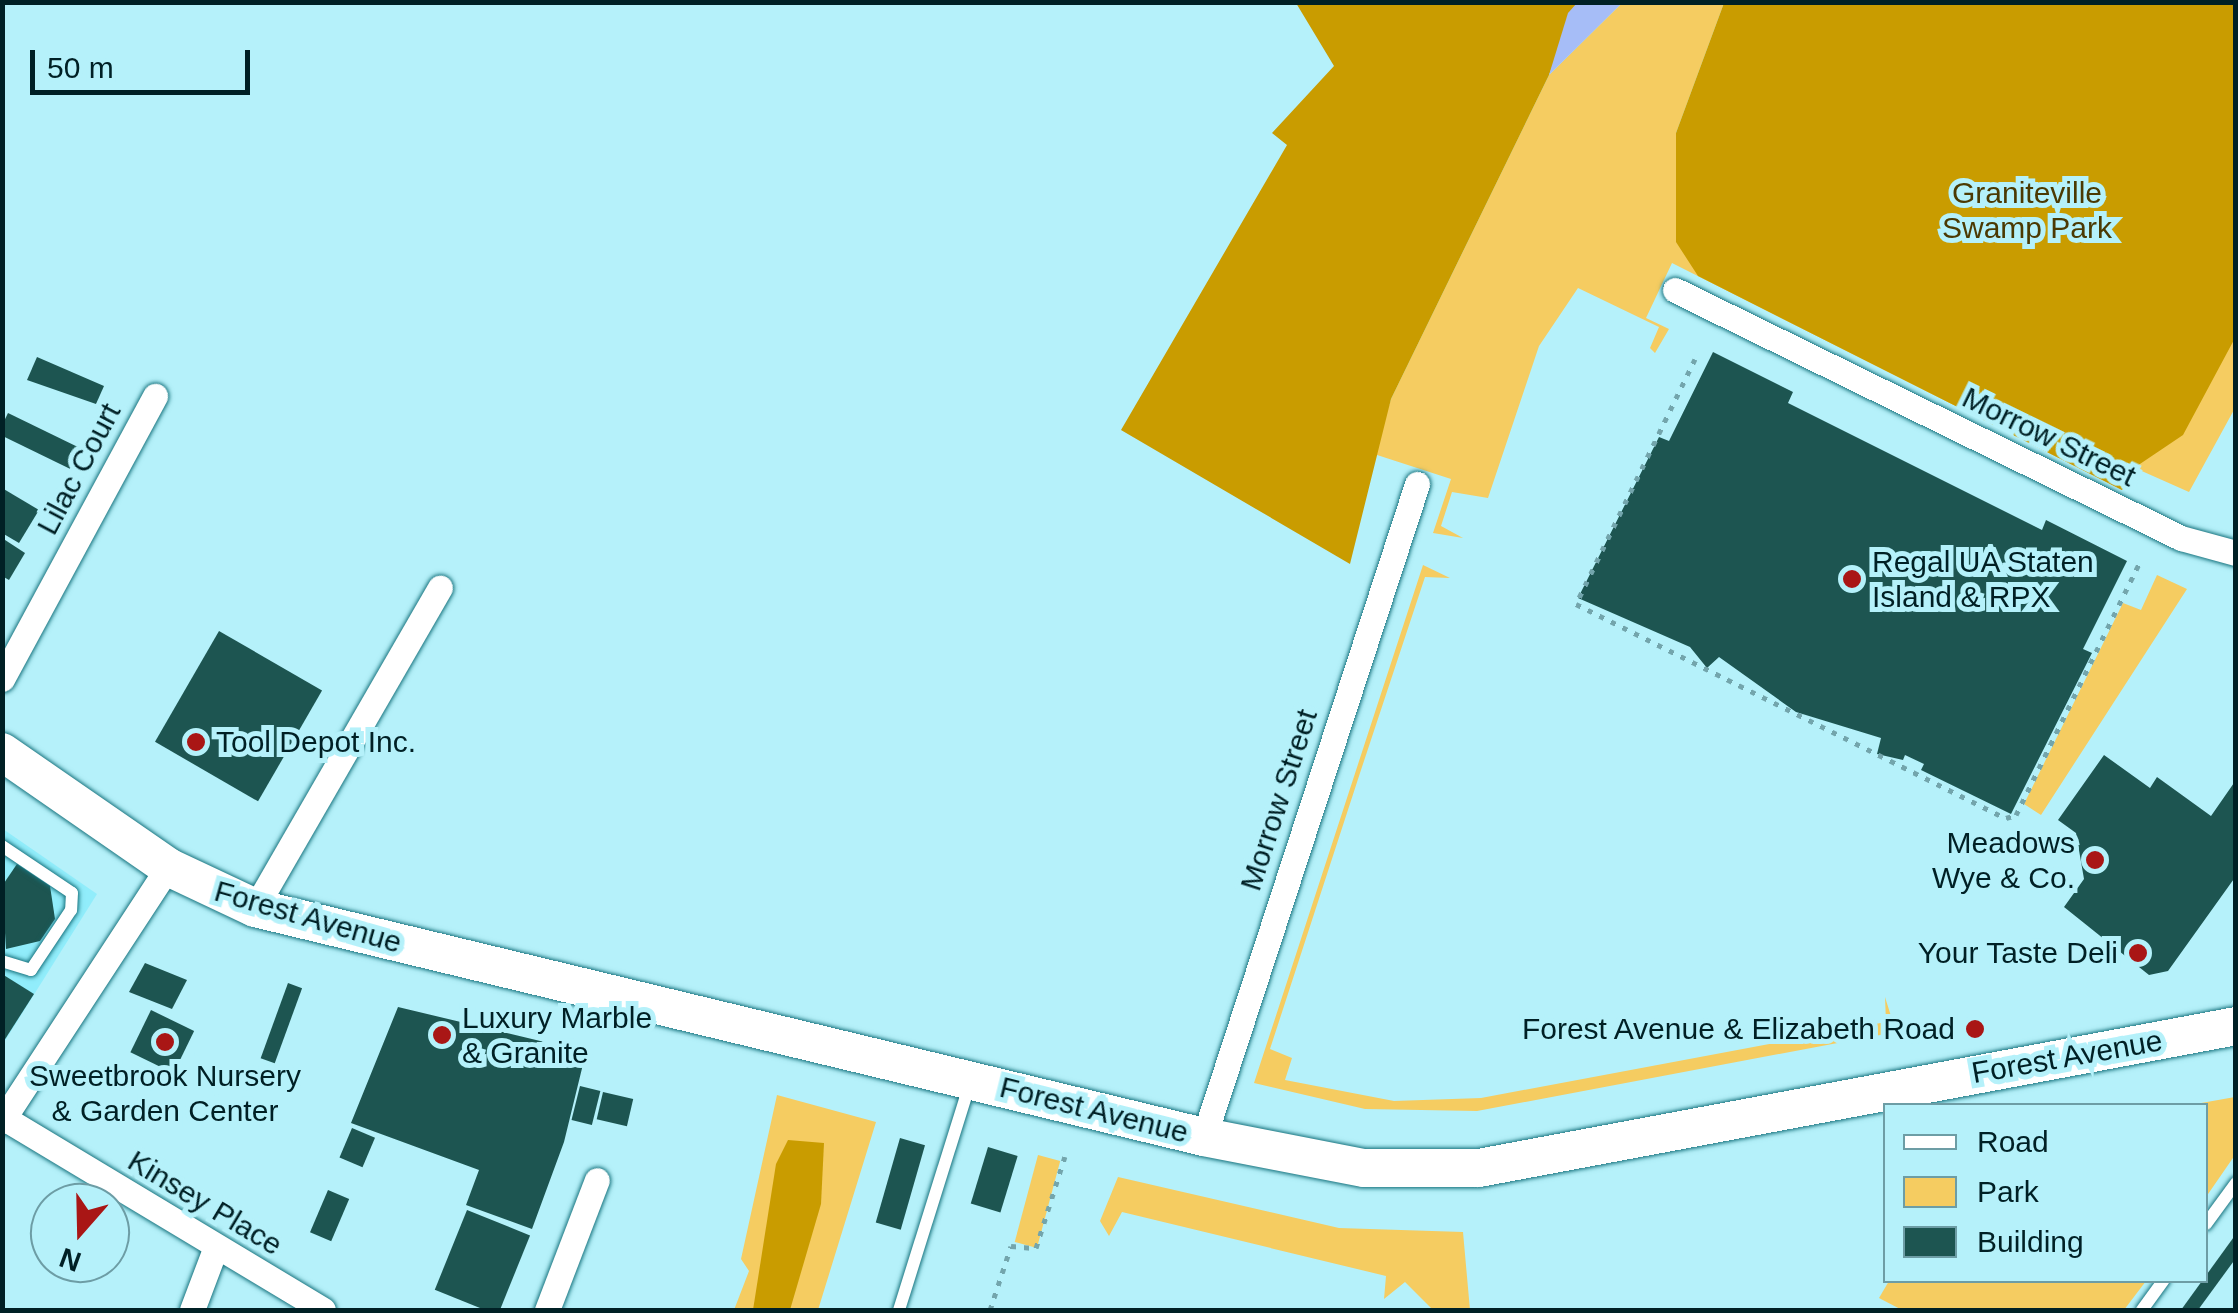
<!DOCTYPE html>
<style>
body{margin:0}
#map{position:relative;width:2238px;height:1313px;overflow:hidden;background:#b5f1fa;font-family:Helvetica,sans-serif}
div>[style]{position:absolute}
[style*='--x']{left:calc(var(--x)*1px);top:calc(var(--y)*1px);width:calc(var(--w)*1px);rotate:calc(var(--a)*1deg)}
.built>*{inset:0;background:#91edfb}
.green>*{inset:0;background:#f5cc61;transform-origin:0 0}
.forest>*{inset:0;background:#c99c00}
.water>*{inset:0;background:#a6bdf7}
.building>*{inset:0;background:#1d5551;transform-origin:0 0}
.path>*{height:5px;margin-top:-2.5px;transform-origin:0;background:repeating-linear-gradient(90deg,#73a5ac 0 5px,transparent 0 13px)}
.roads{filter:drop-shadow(0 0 2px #18747f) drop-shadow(0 0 2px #18747f)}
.service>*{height:12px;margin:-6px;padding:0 6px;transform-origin:6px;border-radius:6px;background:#fff}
.minor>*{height:25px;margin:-12.5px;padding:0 12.5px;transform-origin:12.5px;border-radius:12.5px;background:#fff}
.secondary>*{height:38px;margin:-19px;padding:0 19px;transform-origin:19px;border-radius:19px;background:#fff}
.dots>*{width:28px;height:28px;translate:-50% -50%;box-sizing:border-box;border:5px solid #b5f1fa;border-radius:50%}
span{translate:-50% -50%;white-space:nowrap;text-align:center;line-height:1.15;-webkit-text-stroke:10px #b5f1fa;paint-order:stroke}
.park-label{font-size:30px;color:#4b3902}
.street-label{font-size:30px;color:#002025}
.poi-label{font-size:30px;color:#002025}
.left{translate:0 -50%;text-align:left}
.right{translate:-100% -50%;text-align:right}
.frame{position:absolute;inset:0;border:5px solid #002025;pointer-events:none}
.legend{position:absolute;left:1883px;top:1103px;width:325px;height:180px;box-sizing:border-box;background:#b5f1fa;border:2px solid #6d9da5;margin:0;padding:12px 18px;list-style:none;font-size:30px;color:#002025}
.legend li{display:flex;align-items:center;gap:20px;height:50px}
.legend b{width:50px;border:2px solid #6d9da5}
.north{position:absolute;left:30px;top:1183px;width:100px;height:100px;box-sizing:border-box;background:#b5f1fa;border:2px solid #6d9da5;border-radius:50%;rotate:200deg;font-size:28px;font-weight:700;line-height:40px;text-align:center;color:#002025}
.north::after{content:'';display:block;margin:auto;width:35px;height:45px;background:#a91615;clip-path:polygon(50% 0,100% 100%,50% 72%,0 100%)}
.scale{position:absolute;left:30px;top:50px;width:220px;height:45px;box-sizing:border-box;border:5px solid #002025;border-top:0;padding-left:12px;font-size:30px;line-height:35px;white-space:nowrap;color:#002025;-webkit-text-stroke:8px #b5f1fa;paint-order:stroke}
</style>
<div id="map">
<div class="built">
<div style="clip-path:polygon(3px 829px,97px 894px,3px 1044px)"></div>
</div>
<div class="green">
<div style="clip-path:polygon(1622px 3px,1724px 3px,1676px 133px,1677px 218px,2235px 3px,2235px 408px,2189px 492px,2135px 468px,2122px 490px,1672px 263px,1646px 318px,1669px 329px,1655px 353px,1650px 348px,1659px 327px,1578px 288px,1539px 346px,1488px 498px,1452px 492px,1441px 526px,1463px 538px,1433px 533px,1451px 479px,1374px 454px,1391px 399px,1549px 75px)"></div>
<div style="clip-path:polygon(1423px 565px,1450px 578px,1425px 577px,1360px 773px,1270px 1049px,1292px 1058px,1285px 1080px,1394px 1101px,1481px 1098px,1886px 1022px,1885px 997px,1896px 1032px,1477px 1111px,1365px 1109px,1254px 1083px)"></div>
<div style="clip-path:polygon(2157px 575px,2187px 589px,2041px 815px,2024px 804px,2123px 603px,2141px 610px)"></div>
<div style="clip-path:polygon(777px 1095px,876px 1122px,818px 1310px,734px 1310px,749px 1271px,741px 1259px)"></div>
<div style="clip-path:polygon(2235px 1097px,2235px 1155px,2206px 1197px,2206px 1106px,2190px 1105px)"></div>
<div style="left:1038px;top:1155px;width:23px;height:90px;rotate:15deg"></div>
<div style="clip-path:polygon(1118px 1177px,1339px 1228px,1463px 1232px,1470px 1310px,1433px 1310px,1405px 1282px,1384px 1299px,1386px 1276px,1122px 1212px,1109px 1236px,1100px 1221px)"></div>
<div style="clip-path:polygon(1889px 1281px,2146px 1281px,2124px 1310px,1902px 1310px,1879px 1298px)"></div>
</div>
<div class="forest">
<div style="clip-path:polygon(1296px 3px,1577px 3px,1549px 75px,1391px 399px,1350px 564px,1121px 430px,1287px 145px,1272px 133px,1334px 66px)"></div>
<div style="clip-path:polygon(1724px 3px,2235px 3px,2235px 338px,2183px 435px,2134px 468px,2122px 490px,1698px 276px,1676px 242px,1676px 133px)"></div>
<div style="clip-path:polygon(788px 1140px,824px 1143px,821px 1204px,790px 1310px,753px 1310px,776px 1164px)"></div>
</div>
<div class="water">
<div style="clip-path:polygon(1577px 3px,1622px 3px,1549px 75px,1568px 13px)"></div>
</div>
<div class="building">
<div style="clip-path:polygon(1713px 352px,1793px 392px,1788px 403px,2042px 530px,2046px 520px,2127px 561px,2083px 649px,2092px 653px,2011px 814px,1921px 770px,1924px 764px,1905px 755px,1903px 760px,1877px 754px,1881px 738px,1796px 712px,1719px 657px,1707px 668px,1690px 647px,1578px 598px,1659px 437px,1669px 441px)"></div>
<div style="clip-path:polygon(37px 357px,104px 386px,96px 404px,27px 380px)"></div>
<div style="left:8px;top:413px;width:80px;height:23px;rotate:26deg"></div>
<div style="clip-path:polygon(2px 488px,39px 510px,19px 543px,2px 533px)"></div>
<div style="clip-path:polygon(2px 538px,25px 553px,9px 580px,2px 576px)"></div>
<div style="left:219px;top:631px;width:119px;height:128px;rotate:30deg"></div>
<div style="clip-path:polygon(2104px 755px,2150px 788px,2157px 777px,2211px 816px,2236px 780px,2236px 876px,2168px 971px,2149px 975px,2064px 907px,2084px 879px,2076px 833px,2058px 820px)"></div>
<div style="clip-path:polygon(17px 864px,50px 886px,55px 919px,40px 941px,6px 949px,2px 886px)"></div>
<div style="clip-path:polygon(145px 963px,187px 980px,172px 1009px,129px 992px)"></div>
<div style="clip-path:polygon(2px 974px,34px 994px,2px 1044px)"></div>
<div style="left:288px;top:983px;width:15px;height:80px;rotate:20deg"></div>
<div style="clip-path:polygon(398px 1007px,586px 1052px,564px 1142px,532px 1229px,466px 1205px,479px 1170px,351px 1123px)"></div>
<div style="left:151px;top:1010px;width:48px;height:47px;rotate:26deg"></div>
<div style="left:580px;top:1086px;width:21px;height:35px;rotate:14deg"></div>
<div style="left:603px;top:1092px;width:31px;height:28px;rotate:13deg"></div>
<div style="left:352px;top:1128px;width:25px;height:32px;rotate:23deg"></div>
<div style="left:900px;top:1138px;width:26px;height:88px;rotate:16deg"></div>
<div style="left:988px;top:1147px;width:31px;height:59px;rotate:17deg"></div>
<div style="left:328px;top:1190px;width:23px;height:46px;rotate:23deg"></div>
<div style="left:467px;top:1210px;width:68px;height:86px;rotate:22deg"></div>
<div style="clip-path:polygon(2236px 1234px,2236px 1258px,2198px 1310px,2181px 1310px)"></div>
</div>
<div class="path">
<div style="--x:1695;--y:359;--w:272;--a:115.9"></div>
<div style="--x:1576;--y:604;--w:480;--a:26.5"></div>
<div style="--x:2006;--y:818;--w:10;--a:-17"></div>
<div style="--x:2016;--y:815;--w:282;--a:-63.9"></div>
<div style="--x:990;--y:1310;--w:67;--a:-71.8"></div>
<div style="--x:1011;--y:1246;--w:25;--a:5"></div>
<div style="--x:1036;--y:1248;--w:96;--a:-72.5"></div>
</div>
<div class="roads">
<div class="service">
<div style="--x:2;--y:846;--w:84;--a:33.9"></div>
<div style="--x:72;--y:893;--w:17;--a:93"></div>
<div style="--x:71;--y:910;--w:72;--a:123.7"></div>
<div style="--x:31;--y:970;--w:30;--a:-163"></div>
<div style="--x:2206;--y:1224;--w:51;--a:-53.8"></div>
<div style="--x:899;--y:1310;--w:235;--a:-72.6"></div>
<div style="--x:2142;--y:1310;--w:37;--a:-54"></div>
</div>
<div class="minor">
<div style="--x:1675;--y:290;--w:564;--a:26.11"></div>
<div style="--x:2181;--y:538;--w:57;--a:15.3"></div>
<div style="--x:2;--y:679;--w:322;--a:-61.6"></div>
<div style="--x:255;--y:908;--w:370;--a:-60"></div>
<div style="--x:4;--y:1118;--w:372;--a:31"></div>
<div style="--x:2;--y:1121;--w:303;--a:-56.8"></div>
<div style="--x:1204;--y:1137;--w:687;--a:-71.93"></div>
<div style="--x:192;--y:1310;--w:65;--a:-69.3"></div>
<div style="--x:547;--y:1310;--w:139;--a:-69"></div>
</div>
<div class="secondary">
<div style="--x:2;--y:752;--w:202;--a:34.7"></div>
<div style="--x:168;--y:867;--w:96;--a:25.2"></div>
<div style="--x:255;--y:908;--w:976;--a:13.57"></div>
<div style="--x:1204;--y:1137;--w:163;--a:11"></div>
<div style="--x:1364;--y:1168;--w:115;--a:0"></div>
<div style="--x:1479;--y:1168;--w:770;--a:-10.62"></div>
</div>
</div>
<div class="dots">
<div style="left:1852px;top:579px;background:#a91615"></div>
<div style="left:196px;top:742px;background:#a91615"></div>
<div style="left:2095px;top:860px;background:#a91615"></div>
<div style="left:2138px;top:953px;background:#a91615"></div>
<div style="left:1975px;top:1029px;background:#a91615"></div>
<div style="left:442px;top:1035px;background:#a91615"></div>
<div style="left:165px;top:1042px;background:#a91615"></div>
</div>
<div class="park-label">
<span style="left:2027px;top:210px">Graniteville<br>Swamp Park</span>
</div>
<div class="street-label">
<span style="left:2049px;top:437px;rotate:26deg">Morrow Street</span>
<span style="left:79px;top:469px;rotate:-62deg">Lilac Court</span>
<span style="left:1279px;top:800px;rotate:-72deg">Morrow Street</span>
<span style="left:308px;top:917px;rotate:16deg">Forest Avenue</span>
<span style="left:2067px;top:1057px;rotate:-10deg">Forest Avenue</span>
<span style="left:1094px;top:1110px;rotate:14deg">Forest Avenue</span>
<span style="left:205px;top:1203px;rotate:31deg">Kinsey Place</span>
</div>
<div class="poi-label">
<span class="left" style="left:1872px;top:579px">Regal UA Staten<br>Island &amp; RPX</span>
<span class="left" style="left:216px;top:742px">Tool Depot Inc.</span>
<span class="right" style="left:2075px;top:860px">Meadows<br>Wye &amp; Co.</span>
<span class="right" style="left:2118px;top:953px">Your Taste Deli</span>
<span class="left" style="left:462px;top:1035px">Luxury Marble<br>&amp; Granite</span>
<span class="right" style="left:1955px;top:1029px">Forest Avenue &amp; Elizabeth Road</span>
<span style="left:165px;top:1093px">Sweetbrook Nursery<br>&amp; Garden Center</span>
</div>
<div class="frame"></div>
<ul class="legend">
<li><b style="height:12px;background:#fff"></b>Road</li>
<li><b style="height:28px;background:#f5cc61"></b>Park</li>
<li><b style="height:28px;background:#1d5551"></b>Building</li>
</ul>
<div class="north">N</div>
<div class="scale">50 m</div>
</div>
